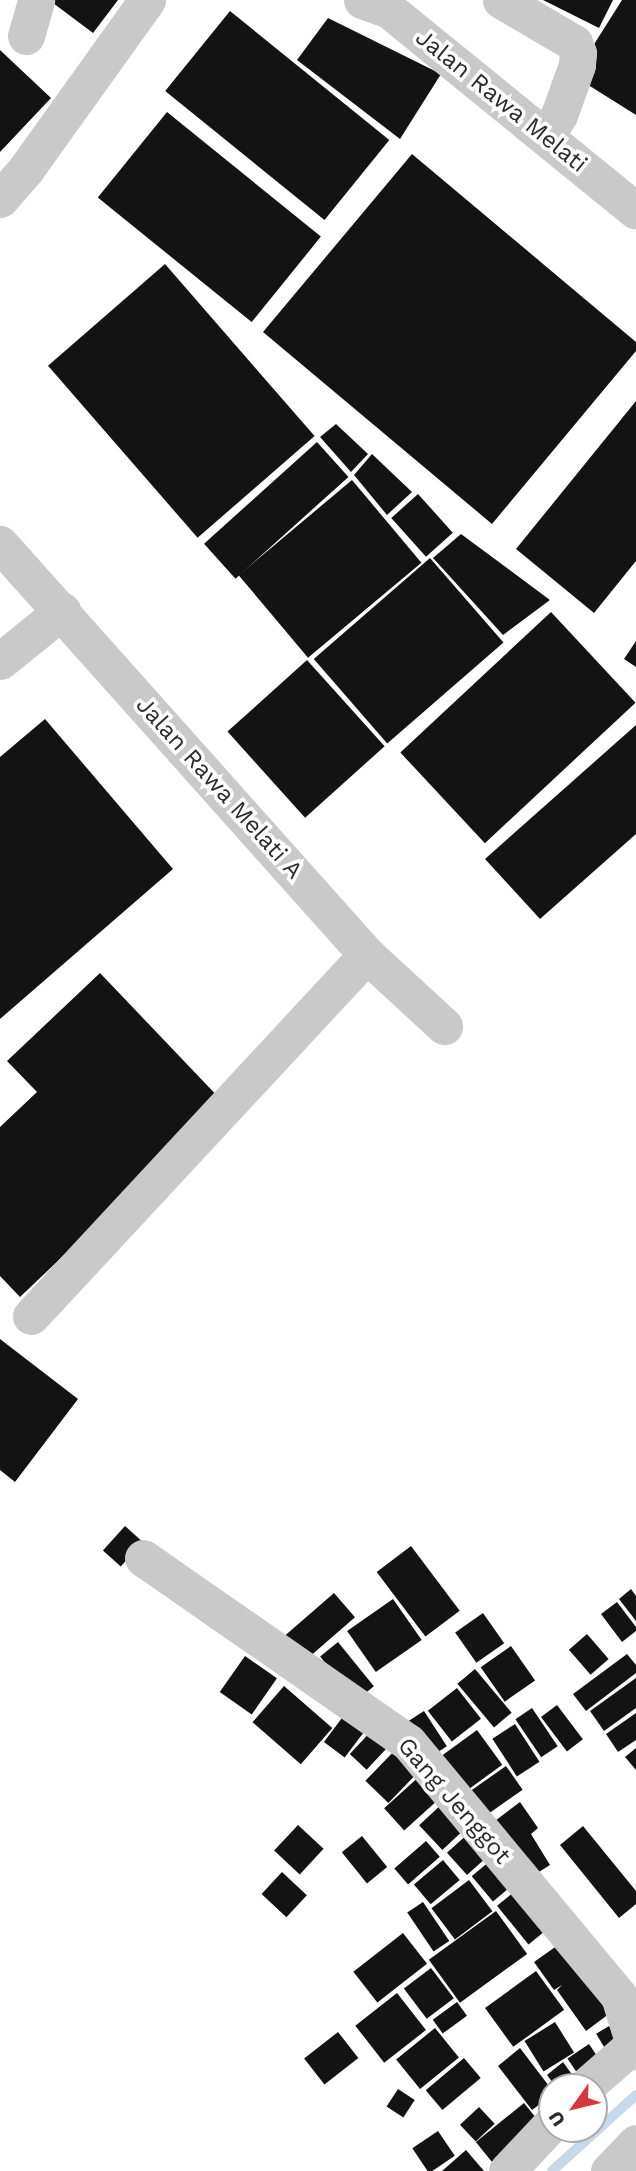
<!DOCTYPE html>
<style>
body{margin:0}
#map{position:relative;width:636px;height:2171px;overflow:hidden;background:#fff;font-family:"Work Sans",sans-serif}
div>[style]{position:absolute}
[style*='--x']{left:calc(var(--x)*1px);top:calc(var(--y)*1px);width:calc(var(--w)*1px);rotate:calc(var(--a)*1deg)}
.stream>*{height:10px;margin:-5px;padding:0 5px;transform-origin:5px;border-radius:5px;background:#c7d9e8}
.building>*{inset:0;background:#131313;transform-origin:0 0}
.minor>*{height:37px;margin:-18.5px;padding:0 18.5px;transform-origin:18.5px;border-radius:18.5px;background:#c9c9c9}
span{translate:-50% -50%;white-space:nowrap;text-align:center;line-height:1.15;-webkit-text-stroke:7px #fff;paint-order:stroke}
.street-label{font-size:24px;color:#2c2c2c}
.north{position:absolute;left:538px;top:2073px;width:70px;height:70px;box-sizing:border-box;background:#fff;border:2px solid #ababab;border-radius:50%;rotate:236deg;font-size:19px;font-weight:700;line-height:28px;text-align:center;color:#2c2c2c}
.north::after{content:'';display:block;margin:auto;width:24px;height:32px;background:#d8383c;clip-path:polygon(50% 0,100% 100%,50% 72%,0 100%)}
</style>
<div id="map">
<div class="stream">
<div style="--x:552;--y:2171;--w:113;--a:-42.1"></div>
</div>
<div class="building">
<div style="clip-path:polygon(49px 0,118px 0,93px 33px)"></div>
<div style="clip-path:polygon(543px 0,613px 0,599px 28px)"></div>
<div style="clip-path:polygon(622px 0,636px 0,636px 115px,574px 76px)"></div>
<div style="left:230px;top:11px;width:205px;height:103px;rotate:39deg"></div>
<div style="clip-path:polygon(328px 18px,441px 74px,400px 139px,297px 60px)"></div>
<div style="clip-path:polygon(0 50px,51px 98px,0 152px)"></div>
<div style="left:167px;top:112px;width:198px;height:110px;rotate:39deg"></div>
<div style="clip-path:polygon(412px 154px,636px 342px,636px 351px,492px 524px,263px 332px)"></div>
<div style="left:165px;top:264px;width:228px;height:155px;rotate:49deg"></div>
<div style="clip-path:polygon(636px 401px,636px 561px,594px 613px,516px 549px)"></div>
<div style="clip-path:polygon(336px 424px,368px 454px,351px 472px,320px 437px)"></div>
<div style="left:317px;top:442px;width:47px;height:152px;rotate:48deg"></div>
<div style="clip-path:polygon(372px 454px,412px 492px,387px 515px,354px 475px)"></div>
<div style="left:352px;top:480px;width:108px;height:148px;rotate:50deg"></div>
<div style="left:418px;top:494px;width:52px;height:36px;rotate:48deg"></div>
<div style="clip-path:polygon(461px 534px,550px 600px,503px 635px,433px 558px)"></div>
<div style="left:430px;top:558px;width:112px;height:154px;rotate:49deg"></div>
<div style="left:551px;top:612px;width:124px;height:206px;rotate:47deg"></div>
<div style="clip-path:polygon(636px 641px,636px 667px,624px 659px)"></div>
<div style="left:307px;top:660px;width:116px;height:107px;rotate:48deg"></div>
<div style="clip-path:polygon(45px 719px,173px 869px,0 1019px,0 757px)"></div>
<div style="clip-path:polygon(636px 725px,636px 834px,540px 919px,485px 859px)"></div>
<div style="clip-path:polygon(100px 973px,224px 1103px,20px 1297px,0 1276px,0 1127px,37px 1092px,7px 1061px)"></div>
<div style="clip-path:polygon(0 1339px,78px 1399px,15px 1482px,0 1470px)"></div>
<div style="left:125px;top:1526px;width:24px;height:33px;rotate:42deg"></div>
<div style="left:411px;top:1546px;width:81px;height:43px;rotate:53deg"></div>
<div style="clip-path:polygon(631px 1589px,636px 1596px,636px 1621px,619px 1599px)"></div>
<div style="left:334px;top:1593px;width:32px;height:66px;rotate:49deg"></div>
<div style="left:393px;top:1599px;width:50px;height:56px;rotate:55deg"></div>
<div style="clip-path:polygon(617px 1602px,636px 1627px,636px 1631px,622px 1642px,601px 1614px)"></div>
<div style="left:483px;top:1613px;width:37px;height:34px;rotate:55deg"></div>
<div style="left:587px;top:1634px;width:33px;height:24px;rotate:49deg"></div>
<div style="left:338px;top:1642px;width:57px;height:23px;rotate:51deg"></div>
<div style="left:511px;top:1646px;width:42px;height:37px;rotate:55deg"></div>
<div style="clip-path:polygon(627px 1654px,636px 1665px,636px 1673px,586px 1711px,573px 1694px)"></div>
<div style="left:245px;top:1656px;width:39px;height:44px;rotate:35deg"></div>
<div style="left:475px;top:1669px;width:57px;height:23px;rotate:50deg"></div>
<div style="clip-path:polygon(636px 1678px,636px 1708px,604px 1731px,590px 1711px)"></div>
<div style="left:284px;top:1686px;width:64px;height:48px;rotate:41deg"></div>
<div style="left:457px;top:1688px;width:39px;height:37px;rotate:52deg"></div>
<div style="left:557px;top:1705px;width:43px;height:20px;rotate:53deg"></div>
<div style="left:351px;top:1706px;width:26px;height:45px;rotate:37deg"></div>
<div style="left:532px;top:1708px;width:46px;height:20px;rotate:56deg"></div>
<div style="left:424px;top:1711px;width:42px;height:25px;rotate:57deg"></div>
<div style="clip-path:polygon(636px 1713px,636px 1740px,618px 1752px,606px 1734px)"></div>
<div style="left:515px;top:1724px;width:45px;height:27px;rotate:57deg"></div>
<div style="left:375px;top:1727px;width:23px;height:37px;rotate:43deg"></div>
<div style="left:477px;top:1730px;width:43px;height:53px;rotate:54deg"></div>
<div style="left:398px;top:1747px;width:32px;height:47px;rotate:44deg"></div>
<div style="clip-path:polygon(636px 1748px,636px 1770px,625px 1757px)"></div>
<div style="left:506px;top:1766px;width:29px;height:50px;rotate:55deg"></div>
<div style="left:422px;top:1774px;width:30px;height:51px;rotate:48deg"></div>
<div style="left:444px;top:1802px;width:34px;height:34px;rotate:47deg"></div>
<div style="clip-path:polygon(520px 1802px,538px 1828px,531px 1834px,550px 1865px,534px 1875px,491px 1824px)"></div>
<div style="left:298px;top:1825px;width:35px;height:35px;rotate:43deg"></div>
<div style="clip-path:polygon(583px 1826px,636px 1891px,636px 1904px,619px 1918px,560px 1845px)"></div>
<div style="left:470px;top:1832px;width:30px;height:31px;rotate:48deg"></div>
<div style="left:362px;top:1836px;width:40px;height:26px;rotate:51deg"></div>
<div style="left:426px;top:1841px;width:21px;height:42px;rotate:49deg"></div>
<div style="left:497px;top:1855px;width:33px;height:33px;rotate:50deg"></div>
<div style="left:443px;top:1860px;width:26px;height:38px;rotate:50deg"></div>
<div style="left:282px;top:1872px;width:34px;height:30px;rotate:43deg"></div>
<div style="left:469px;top:1880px;width:39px;height:47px;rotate:53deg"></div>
<div style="left:525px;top:1883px;width:50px;height:36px;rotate:51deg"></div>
<div style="left:423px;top:1902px;width:47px;height:19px;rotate:56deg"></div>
<div style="left:496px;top:1911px;width:53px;height:83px;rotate:54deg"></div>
<div style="left:403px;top:1933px;width:39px;height:63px;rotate:52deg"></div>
<div style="clip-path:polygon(558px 1945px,621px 2005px,586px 2031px,557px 1990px,562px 1985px,554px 1990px,534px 1962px)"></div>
<div style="left:431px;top:1968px;width:38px;height:34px;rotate:53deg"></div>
<div style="left:536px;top:1971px;width:48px;height:63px;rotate:54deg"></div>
<div style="left:397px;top:1993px;width:47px;height:53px;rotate:52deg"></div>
<div style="left:457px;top:2002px;width:17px;height:30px;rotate:54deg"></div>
<div style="left:555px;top:2022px;width:36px;height:36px;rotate:58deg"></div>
<div style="left:609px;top:2026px;width:26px;height:15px;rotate:59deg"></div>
<div style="left:435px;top:2028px;width:38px;height:50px;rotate:51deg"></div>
<div style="left:338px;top:2032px;width:33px;height:43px;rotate:52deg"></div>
<div style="left:589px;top:2044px;width:27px;height:26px;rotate:56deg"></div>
<div style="clip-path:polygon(520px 2048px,552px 2090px,552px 2095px,532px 2110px,498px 2066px)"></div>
<div style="left:464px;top:2058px;width:26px;height:50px;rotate:50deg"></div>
<div style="clip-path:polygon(563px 2062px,581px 2087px,556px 2087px,547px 2075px)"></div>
<div style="left:398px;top:2089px;width:20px;height:21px;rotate:33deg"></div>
<div style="left:524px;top:2103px;width:26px;height:62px;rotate:51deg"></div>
<div style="left:479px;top:2107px;width:23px;height:26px;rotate:47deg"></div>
<div style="left:438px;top:2131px;width:30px;height:31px;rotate:56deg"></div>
<div style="clip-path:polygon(466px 2150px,484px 2171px,442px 2171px)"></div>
</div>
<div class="minor">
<div style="--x:362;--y:0;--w:29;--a:20"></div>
<div style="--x:389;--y:10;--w:318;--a:39.1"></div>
<div style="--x:501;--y:0;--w:85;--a:30.5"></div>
<div style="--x:574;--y:43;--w:11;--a:68"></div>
<div style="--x:578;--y:53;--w:12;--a:95"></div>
<div style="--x:577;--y:65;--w:53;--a:109.8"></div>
<div style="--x:559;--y:115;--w:25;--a:122"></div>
<div style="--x:26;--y:36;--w:37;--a:-74"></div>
<div style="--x:0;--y:199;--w:40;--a:-49"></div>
<div style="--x:26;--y:169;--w:208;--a:-54.4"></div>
<div style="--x:0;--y:544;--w:551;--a:48.24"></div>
<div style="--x:367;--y:955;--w:105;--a:42.7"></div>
<div style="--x:0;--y:661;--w:80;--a:-38.9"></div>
<div style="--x:31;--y:1316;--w:493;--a:-47.1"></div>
<div style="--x:143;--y:1558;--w:323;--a:34.8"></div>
<div style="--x:408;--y:1742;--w:330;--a:50.3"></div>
<div style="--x:619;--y:1996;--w:58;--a:72.8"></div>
<div style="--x:585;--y:2087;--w:64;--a:-41.2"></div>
<div style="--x:507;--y:2171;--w:66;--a:-46.8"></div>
<div style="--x:609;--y:2171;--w:39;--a:-46"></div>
</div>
<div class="street-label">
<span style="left:501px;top:101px;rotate:39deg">Jalan Rawa Melati</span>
<span style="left:219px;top:788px;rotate:48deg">Jalan Rawa Melati A</span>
<span style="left:454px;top:1801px;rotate:49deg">Gang Jenggot</span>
</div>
<div class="north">U</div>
</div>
